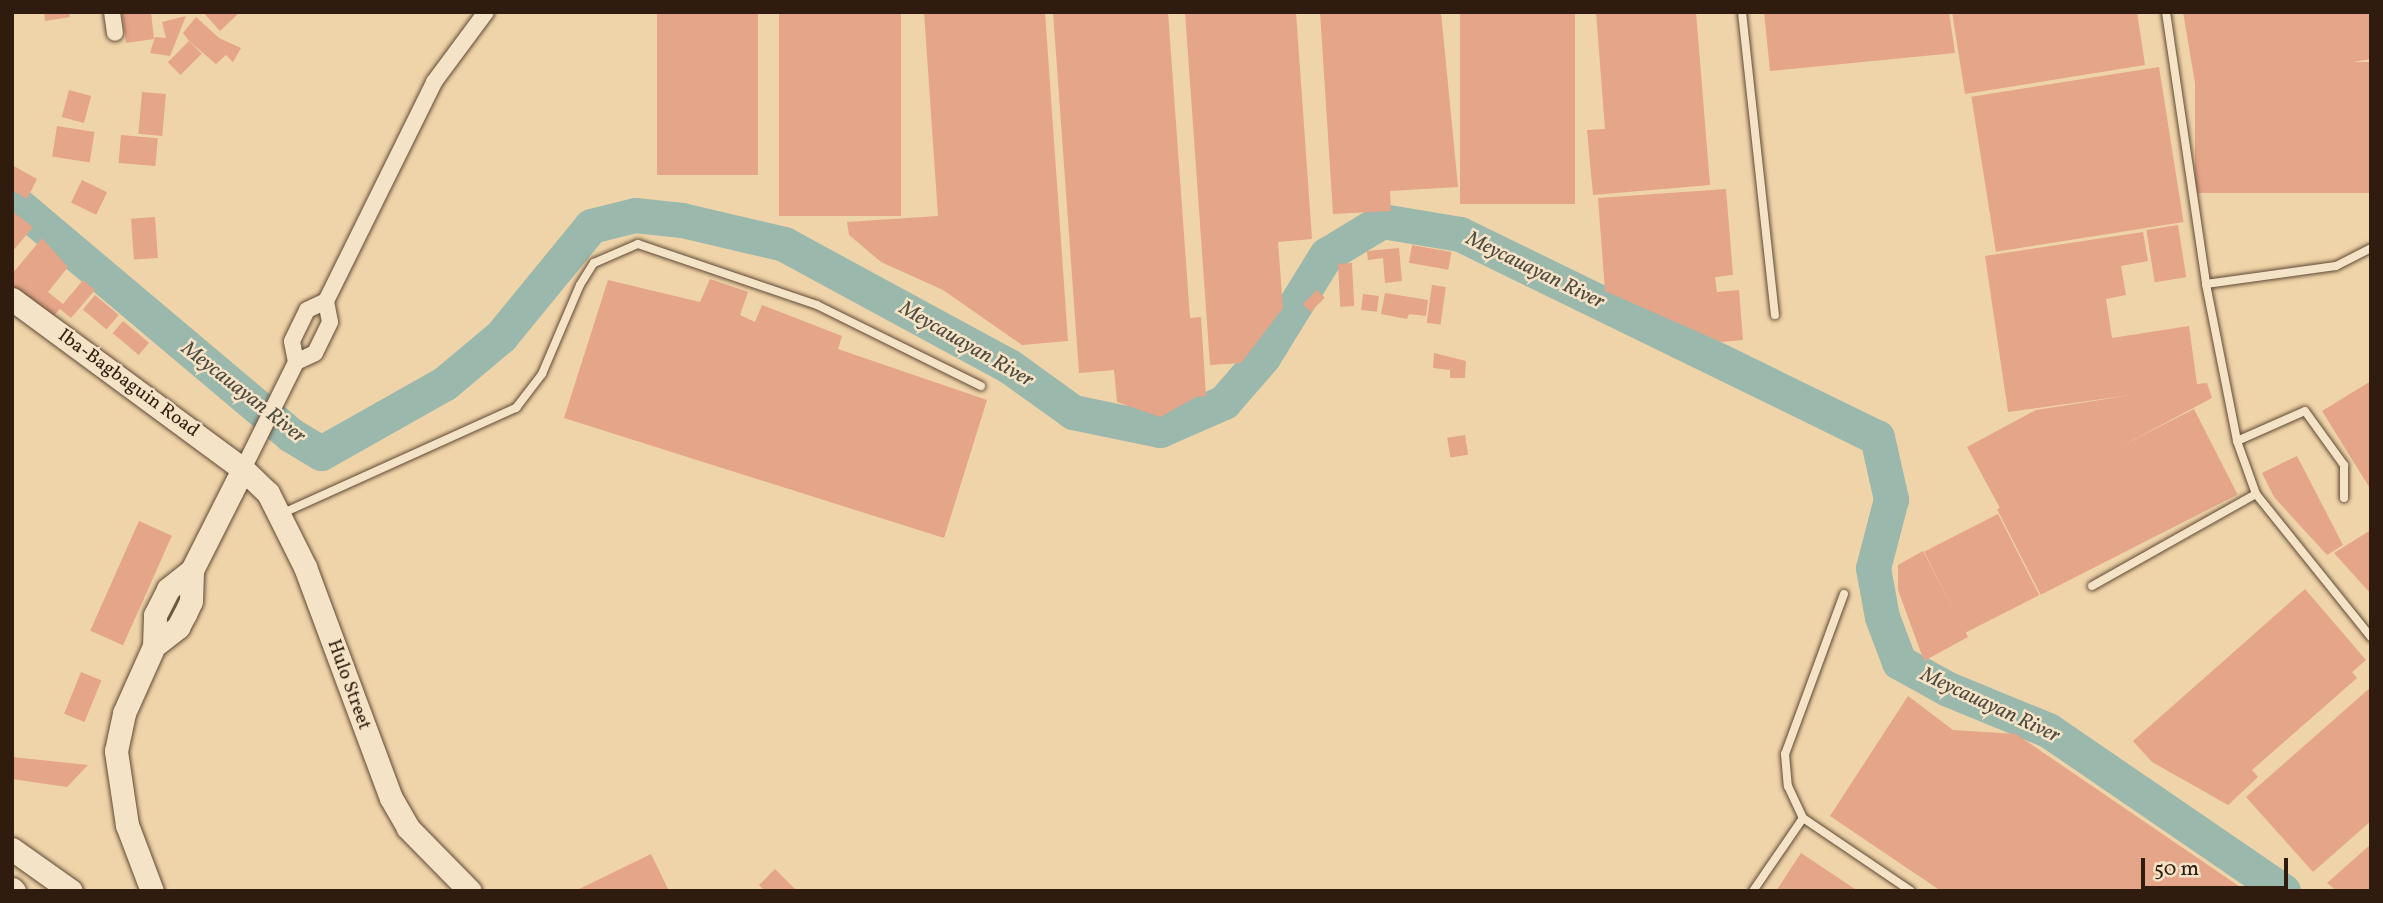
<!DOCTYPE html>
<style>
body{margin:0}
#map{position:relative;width:2383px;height:903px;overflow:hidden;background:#f0d4a9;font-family:Vollkorn,serif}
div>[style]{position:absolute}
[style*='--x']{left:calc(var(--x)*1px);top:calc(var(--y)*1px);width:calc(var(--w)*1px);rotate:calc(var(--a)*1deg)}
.river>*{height:35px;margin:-17.5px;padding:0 17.5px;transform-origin:17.5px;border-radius:17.5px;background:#9bb8ad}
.building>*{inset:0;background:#e4a588;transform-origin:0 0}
.roads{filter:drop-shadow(0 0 2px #5f4a35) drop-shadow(0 0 2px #5f4a35)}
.lane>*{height:8px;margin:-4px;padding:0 4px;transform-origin:4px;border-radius:4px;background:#f5e3c7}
.street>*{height:16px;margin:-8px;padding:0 8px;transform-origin:8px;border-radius:8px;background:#f5e3c7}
.secondary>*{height:23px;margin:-11.5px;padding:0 11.5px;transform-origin:11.5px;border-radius:11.5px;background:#f5e3c7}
span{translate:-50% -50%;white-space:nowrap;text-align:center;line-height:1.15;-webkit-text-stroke:5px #f5e3c7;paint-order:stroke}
.street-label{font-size:19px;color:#2f1c0e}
.water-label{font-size:21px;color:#4f4b3e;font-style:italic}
.frame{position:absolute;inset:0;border:14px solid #2f1c0e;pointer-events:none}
.scale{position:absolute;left:2141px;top:858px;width:147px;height:32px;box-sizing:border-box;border:4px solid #2f1c0e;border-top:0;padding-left:9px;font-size:21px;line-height:24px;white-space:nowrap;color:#2f1c0e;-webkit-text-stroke:5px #f5e3c7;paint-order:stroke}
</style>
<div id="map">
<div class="river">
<div style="--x:12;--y:200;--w:365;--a:40.1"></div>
<div style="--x:291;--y:435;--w:35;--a:31"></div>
<div style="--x:321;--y:453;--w:142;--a:-29.4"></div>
<div style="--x:445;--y:383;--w:73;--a:-40"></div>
<div style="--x:501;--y:336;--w:142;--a:-50.7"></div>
<div style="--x:591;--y:226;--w:45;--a:-14"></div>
<div style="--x:635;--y:215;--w:47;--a:6.1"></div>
<div style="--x:682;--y:220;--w:105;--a:13.2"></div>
<div style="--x:784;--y:244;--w:256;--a:28.5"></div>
<div style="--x:1009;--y:366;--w:79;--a:35.7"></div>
<div style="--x:1073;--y:412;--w:89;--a:11.7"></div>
<div style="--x:1160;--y:430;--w:70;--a:-23.6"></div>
<div style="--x:1224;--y:402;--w:60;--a:-49.1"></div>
<div style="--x:1263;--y:357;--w:120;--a:-58.3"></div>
<div style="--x:1326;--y:255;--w:66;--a:-31.3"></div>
<div style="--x:1382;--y:221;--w:79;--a:9.5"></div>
<div style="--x:1460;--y:234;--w:464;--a:26"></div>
<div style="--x:1877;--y:437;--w:64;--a:77.3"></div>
<div style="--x:1891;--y:499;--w:71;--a:104.6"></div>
<div style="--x:1873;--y:568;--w:50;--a:79.6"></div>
<div style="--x:1882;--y:617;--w:48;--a:69.3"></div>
<div style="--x:1899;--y:662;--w:56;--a:28.9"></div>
<div style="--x:1948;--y:689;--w:108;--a:22.3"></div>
<div style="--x:2048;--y:730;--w:285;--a:34.4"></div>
</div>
<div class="building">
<div style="clip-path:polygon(44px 12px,69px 12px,70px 17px,45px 21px)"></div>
<div style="clip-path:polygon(122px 12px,151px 12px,154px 39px,126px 43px)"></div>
<div style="clip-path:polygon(203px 12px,240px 12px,220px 31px)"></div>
<div style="left:657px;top:12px;width:101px;height:163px"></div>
<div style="left:779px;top:12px;width:122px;height:204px"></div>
<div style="clip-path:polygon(924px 12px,1045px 12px,1068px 341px,1022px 345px,943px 290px,881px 262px,849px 235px,847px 222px,938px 216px)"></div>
<div style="clip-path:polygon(1053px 12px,1168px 12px,1190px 318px,1201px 317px,1206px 396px,1196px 397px,1160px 417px,1117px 402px,1114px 370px,1079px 373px)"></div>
<div style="clip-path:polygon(1185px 12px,1296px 12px,1312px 239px,1278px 242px,1283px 308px,1241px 363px,1210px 365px)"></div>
<div style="clip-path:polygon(1320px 12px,1441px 12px,1458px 187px,1390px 191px,1391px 211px,1333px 214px)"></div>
<div style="left:1460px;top:12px;width:115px;height:192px"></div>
<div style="clip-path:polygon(1596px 12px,1696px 12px,1710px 185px,1593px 195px,1587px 130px,1605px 129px)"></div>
<div style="clip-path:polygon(1764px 12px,1949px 12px,1955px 53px,1770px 71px)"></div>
<div style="clip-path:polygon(1952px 12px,2137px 12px,2145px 65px,1965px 94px)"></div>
<div style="clip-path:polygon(2183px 12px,2371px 12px,2371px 59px,2196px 89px)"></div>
<div style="clip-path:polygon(186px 16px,170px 56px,150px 53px,155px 37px,166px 38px,162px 22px)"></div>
<div style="clip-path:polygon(196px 17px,219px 38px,241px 48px,233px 62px,226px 55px,216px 64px,189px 41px,183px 33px)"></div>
<div style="left:189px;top:41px;width:18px;height:30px;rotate:45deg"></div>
<div style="left:2371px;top:62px;width:131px;height:176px;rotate:90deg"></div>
<div style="left:2159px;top:67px;width:157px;height:190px;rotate:81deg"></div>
<div style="left:69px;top:90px;width:23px;height:28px;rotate:15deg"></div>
<div style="left:142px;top:92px;width:24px;height:42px;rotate:5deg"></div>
<div style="left:57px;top:126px;width:38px;height:31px;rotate:9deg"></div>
<div style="left:121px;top:135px;width:37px;height:28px;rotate:5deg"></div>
<div style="clip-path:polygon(12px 165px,37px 179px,27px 199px,12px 190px)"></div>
<div style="left:82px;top:180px;width:28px;height:25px;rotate:26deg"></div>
<div style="clip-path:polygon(1726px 189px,1733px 275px,1715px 277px,1717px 292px,1739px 290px,1743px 340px,1721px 342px,1605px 291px,1598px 198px)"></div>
<div style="clip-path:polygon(12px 211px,33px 227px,12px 252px)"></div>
<div style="left:155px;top:217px;width:41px;height:24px;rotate:86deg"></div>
<div style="left:2178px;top:225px;width:53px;height:32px;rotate:81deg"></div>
<div style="clip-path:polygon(2143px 232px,2148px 261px,2121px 266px,2126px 295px,2106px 299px,2112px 338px,2189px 326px,2197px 384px,2207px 383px,2212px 398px,2001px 510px,1967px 447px,2036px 410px,2138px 394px,2008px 412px,1985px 256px)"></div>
<div style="clip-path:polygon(42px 238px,68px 267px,48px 292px,63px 304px,83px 280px,95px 290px,71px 318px,60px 309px,50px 320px,12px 289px,12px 274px)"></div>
<div style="left:1412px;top:245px;width:40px;height:18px;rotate:10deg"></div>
<div style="clip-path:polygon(1399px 248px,1402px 281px,1385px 283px,1383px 258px,1368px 260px,1367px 251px)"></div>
<div style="left:1352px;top:263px;width:43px;height:14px;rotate:87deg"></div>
<div style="clip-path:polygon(710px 279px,748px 292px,740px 315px,755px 322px,762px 305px,842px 336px,838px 349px,987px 400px,944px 538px,564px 418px,608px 280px,700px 302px)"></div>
<div style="left:1432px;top:285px;width:14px;height:38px;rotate:8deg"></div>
<div style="left:1317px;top:290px;width:11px;height:20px;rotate:45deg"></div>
<div style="clip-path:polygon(1385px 293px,1428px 300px,1426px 316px,1409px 314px,1407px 319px,1381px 314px)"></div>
<div style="left:1363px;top:294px;width:16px;height:16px;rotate:7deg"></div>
<div style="left:95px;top:295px;width:31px;height:19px;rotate:40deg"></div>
<div style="left:123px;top:321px;width:34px;height:16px;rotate:40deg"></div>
<div style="clip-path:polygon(1434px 353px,1466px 361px,1465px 378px,1450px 378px,1450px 370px,1433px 368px)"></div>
<div style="clip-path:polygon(2371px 381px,2371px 490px,2322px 411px)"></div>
<div style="left:2194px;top:409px;width:96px;height:221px;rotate:63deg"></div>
<div style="left:1465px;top:435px;width:20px;height:18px;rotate:81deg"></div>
<div style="clip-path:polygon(2297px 456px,2343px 545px,2327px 555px,2274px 497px,2262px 473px)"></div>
<div style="left:1998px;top:514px;width:91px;height:83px;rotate:63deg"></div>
<div style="left:139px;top:521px;width:36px;height:120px;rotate:24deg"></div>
<div style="clip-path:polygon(2371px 530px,2371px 594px,2334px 553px)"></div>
<div style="clip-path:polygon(1923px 551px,1968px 637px,1924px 661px,1898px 590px,1898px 565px)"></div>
<div style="clip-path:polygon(2305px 589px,2366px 660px,2352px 672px,2357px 678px,2252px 770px,2258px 777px,2228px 805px,2152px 762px,2133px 741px)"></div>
<div style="left:81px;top:672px;width:22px;height:45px;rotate:22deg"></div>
<div style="clip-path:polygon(2371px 687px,2371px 821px,2313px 872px,2246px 797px)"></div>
<div style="clip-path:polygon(1908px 696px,1953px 730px,2016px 734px,2246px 891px,1941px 891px,1830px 816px)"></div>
<div style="clip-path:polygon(12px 757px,88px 765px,67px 787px,12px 779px)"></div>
<div style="clip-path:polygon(2371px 844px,2371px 891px,2337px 891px,2327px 883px)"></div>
<div style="clip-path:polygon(1801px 853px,1858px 891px,1776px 891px)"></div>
<div style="clip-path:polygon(651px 854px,669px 891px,575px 891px)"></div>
<div style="clip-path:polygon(775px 869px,795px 889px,793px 891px,765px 891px,759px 885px)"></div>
</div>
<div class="roads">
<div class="lane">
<div style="--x:1742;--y:12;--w:305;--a:83.8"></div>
<div style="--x:2166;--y:12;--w:275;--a:81.6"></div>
<div style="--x:2206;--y:284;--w:160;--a:78.8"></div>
<div style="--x:2237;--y:441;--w:56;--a:70.3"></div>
<div style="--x:2256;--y:494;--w:184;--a:51.2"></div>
<div style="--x:2206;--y:284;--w:131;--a:-7.9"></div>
<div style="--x:2336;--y:266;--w:39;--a:-27"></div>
<div style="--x:2237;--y:441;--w:74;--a:-23.8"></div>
<div style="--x:2305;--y:411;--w:67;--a:54.2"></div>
<div style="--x:2344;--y:465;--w:33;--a:90"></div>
<div style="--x:281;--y:514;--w:258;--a:-24.3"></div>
<div style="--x:516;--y:408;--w:43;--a:-52.6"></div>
<div style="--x:542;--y:374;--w:97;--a:-66.9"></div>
<div style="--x:580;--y:285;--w:26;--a:-58"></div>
<div style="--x:594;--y:263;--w:48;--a:-23.4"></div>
<div style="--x:638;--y:244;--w:189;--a:18.8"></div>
<div style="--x:817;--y:305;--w:183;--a:26.3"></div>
<div style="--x:2092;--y:586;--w:188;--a:-29.3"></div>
<div style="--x:1844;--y:594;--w:171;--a:110.2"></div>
<div style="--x:1785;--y:754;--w:32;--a:85"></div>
<div style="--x:1788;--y:786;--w:35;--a:65"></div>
<div style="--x:1803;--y:818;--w:130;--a:34.1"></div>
<div style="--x:1753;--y:891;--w:88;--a:-55.6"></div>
</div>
<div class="street">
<div style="--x:112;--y:12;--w:21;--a:82"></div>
<div style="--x:296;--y:362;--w:21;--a:-25"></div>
<div style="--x:315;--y:353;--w:34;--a:-64"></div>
<div style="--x:330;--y:322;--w:21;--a:-101"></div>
<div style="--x:326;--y:301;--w:244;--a:-63.7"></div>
<div style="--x:434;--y:82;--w:87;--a:-53.4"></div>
<div style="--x:243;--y:469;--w:119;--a:-63.6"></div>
<div style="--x:296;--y:362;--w:21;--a:-101"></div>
<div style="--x:292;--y:341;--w:34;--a:-64"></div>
<div style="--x:307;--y:310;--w:21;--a:-25"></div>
</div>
<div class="secondary">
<div style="--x:12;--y:299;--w:287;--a:36.4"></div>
<div style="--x:243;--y:469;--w:35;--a:44"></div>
<div style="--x:268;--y:493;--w:83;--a:63.4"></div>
<div style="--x:305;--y:567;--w:246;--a:69.6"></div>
<div style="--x:391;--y:798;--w:34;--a:60"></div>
<div style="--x:408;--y:828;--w:88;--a:45.5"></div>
<div style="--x:154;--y:646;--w:31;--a:-38"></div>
<div style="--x:178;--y:627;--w:15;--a:-62"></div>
<div style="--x:185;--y:614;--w:14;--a:-65"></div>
<div style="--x:191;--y:601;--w:31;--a:-88"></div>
<div style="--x:192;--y:570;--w:113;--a:-63.2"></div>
<div style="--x:12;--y:849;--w:72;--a:35.4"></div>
<div style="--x:12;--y:889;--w:3;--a:45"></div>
<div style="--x:152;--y:891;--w:71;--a:-110.7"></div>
<div style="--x:127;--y:825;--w:75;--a:-98.5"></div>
<div style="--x:116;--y:751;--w:39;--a:-78"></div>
<div style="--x:124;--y:713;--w:73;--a:-65.9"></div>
<div style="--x:154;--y:646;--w:31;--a:-88"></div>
<div style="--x:155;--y:615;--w:29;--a:-63"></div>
<div style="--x:168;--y:589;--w:31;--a:-38"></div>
</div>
</div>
<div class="street-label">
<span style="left:128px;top:384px;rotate:36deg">Iba-Bagbaguin Road</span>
<span style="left:348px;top:685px;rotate:70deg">Hulo Street</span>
</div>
<div class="water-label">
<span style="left:1535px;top:271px;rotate:26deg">Meycauayan River</span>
<span style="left:966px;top:345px;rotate:30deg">Meycauayan River</span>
<span style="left:243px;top:393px;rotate:38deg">Meycauayan River</span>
<span style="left:1990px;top:706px;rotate:25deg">Meycauayan River</span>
</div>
<div class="frame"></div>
<div class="scale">50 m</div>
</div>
